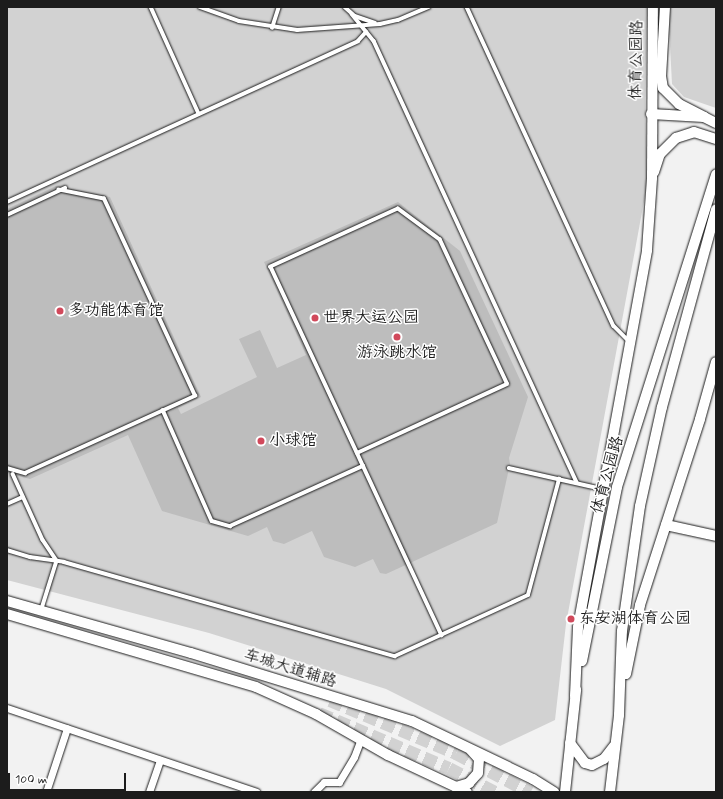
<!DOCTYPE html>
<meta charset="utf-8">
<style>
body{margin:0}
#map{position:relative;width:723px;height:799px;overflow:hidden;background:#f2f2f2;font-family:Mynerve,"LXGW WenKai TC",sans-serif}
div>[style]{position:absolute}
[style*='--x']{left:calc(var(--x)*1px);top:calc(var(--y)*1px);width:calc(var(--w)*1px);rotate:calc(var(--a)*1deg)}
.green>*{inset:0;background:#d2d2d2}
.building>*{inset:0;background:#bdbdbd}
.highway-tunnel>*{height:13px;margin-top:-6.5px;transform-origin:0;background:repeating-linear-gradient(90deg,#d2d2d2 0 13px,transparent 0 19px)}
.roads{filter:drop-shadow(0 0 1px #1c1c1c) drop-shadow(0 0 1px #1c1c1c)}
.lane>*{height:3.5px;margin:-1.75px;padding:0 1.75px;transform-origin:1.75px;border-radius:1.75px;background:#fff}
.street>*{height:7px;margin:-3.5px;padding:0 3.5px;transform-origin:3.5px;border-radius:3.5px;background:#fff}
.secondary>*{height:10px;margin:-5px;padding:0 5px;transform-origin:5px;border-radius:5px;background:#fff}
.dots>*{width:11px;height:11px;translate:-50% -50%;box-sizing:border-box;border:2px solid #fff;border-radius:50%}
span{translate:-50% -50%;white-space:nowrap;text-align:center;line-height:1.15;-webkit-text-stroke:3px #fff;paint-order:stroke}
.street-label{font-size:16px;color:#1c1c1c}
.poi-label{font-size:16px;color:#1c1c1c}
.left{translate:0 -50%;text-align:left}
.frame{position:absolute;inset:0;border:8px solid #1c1c1c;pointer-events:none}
.scale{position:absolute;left:8px;top:773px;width:118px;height:18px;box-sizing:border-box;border:2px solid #1c1c1c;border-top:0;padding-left:5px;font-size:12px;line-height:14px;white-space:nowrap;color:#1c1c1c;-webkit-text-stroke:3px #fff;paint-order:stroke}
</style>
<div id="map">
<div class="green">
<div style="clip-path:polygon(7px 7px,647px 7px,645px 99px,647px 185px,566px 624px,555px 720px,500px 746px,386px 689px,209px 633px,7px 580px)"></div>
<div style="clip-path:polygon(668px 7px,716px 7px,716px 108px,684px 97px,672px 84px)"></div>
</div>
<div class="building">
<div style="clip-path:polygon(56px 186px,110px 197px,201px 397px,178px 408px,181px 414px,257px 377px,239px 339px,260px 330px,277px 368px,306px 355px,264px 262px,398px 202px,460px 251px,528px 397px,509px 458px,510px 464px,497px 523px,386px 574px,380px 573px,373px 559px,355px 567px,324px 557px,312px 531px,284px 544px,273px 541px,267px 527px,248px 536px,162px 511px,128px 435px,30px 479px,7px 473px,7px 209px)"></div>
</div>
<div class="highway-tunnel">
<div style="--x:330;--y:700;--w:137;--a:22.8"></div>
<div style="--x:456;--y:753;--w:84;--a:27.8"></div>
<div style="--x:319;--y:713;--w:141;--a:22.9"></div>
<div style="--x:449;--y:768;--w:52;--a:27.6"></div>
</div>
<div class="roads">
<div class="lane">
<div style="--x:151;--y:7;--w:117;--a:65.8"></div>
<div style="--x:200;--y:7;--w:41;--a:19.7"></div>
<div style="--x:239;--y:21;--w:59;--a:8.8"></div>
<div style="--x:297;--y:30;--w:83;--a:-4.1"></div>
<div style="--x:380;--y:24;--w:18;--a:-13"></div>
<div style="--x:398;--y:20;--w:33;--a:-23"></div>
<div style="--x:345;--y:7;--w:13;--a:42"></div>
<div style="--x:355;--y:16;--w:21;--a:19"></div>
<div style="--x:467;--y:7;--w:351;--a:65.3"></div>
<div style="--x:614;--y:326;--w:21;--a:45"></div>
<div style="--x:352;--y:14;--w:35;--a:51"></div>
<div style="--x:374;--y:41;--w:486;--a:65.3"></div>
<div style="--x:272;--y:28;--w:22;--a:-72"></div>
<div style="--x:7;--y:202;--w:386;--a:-24.6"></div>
<div style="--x:358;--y:41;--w:12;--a:-48"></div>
<div style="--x:7;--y:215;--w:64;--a:-25"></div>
<div style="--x:163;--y:410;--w:121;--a:66.2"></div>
<div style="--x:212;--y:521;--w:19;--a:16"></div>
<div style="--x:230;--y:526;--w:146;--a:-24.3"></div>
<div style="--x:357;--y:453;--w:165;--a:-24.7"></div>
<div style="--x:507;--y:384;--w:159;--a:-115"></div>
<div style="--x:440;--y:240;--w:52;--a:-143.6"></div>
<div style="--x:398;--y:209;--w:140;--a:155.5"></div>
<div style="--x:271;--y:267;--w:406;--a:65.1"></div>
<div style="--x:7;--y:468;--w:19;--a:16"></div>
<div style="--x:25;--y:473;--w:187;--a:-24.4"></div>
<div style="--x:195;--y:396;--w:217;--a:-114.8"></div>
<div style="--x:104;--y:199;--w:46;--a:-168.7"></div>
<div style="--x:509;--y:468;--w:95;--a:12.7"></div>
<div style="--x:13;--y:474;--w:72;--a:65.6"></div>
<div style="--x:43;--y:540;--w:25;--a:56"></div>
<div style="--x:57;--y:561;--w:50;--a:107.4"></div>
<div style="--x:7;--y:504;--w:17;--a:-24"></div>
<div style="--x:7;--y:550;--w:24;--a:17"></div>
<div style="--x:30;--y:557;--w:34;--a:8"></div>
<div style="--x:64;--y:562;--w:344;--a:15.9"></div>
<div style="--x:395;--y:656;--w:146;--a:-24.6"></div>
<div style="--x:528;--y:595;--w:120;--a:-75"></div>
</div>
<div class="street">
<div style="--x:7;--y:708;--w:263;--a:18.6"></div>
<div style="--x:46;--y:792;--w:67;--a:-71.8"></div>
<div style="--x:149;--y:792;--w:34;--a:-71"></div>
<div style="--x:314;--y:792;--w:14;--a:-45"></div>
<div style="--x:324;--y:782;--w:15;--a:0"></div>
<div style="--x:339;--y:782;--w:29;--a:-59"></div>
<div style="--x:354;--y:757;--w:19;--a:-69"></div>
</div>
<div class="secondary">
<div style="--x:665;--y:7;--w:69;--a:93.3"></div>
<div style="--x:661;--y:76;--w:12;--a:81"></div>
<div style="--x:663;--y:88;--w:23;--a:45"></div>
<div style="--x:679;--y:104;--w:28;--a:27"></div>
<div style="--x:651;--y:114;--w:53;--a:3.2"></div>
<div style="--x:704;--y:117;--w:13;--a:27"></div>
<div style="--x:654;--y:172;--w:19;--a:-72"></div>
<div style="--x:660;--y:154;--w:23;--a:-45"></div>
<div style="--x:676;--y:138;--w:19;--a:-18"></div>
<div style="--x:694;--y:132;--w:23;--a:18"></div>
<div style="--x:666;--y:525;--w:51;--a:12.4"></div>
<div style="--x:7;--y:601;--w:191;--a:15.8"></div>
<div style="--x:191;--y:653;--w:231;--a:17.1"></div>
<div style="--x:412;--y:721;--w:134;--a:25.6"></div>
<div style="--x:533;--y:779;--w:25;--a:32"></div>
<div style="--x:7;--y:614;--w:259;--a:16.3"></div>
<div style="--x:256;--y:687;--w:66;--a:24.2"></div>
<div style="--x:316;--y:714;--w:83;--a:29.7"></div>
<div style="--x:388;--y:755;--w:87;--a:25.1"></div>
<div style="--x:582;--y:661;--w:177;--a:-78.6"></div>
<div style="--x:617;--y:487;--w:328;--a:-72.4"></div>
<div style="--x:626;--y:674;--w:70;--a:-78.5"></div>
<div style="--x:640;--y:605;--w:195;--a:-72.1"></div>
<div style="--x:700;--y:419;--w:59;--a:-74.3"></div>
<div style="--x:575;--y:696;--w:69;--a:-87.5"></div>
<div style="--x:578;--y:627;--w:383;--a:-79.6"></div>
<div style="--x:647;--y:250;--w:72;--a:-86"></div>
<div style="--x:652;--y:178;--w:171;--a:-89.7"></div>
<div style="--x:570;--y:743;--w:25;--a:53"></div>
<div style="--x:585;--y:763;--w:7;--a:16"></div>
<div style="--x:592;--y:765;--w:13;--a:-27"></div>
<div style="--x:604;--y:759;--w:16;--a:-52"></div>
<div style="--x:456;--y:787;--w:14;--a:-17"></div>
<div style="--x:469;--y:783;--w:13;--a:-48"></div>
<div style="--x:478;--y:773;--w:14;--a:-86"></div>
<div style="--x:479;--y:759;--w:12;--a:-132"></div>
<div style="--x:565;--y:792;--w:103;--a:-83.8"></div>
<div style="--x:610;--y:792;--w:78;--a:-83.3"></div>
<div style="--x:619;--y:715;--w:84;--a:-88"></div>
<div style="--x:622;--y:631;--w:126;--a:-81.8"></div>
<div style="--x:640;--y:506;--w:101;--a:-77.5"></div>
<div style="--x:662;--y:407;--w:205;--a:-74.7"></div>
</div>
</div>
<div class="dots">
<div style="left:60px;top:311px;background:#d1495b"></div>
<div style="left:315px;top:318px;background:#d1495b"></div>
<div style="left:397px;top:337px;background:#d1495b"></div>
<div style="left:261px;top:441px;background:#d1495b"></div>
<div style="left:571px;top:619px;background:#d1495b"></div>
</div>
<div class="street-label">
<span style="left:637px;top:60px;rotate:-89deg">体育公园路</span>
<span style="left:608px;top:475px;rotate:-74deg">体育公园路</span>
<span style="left:290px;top:669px;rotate:17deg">车城大道辅路</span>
</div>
<div class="poi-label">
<span class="left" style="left:68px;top:311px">多功能体育馆</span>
<span class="left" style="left:323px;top:318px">世界大运公园</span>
<span style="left:397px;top:353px">游泳跳水馆</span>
<span class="left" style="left:269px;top:441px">小球馆</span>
<span class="left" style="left:579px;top:619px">东安湖体育公园</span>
</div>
<div class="frame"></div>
<div class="scale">100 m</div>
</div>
